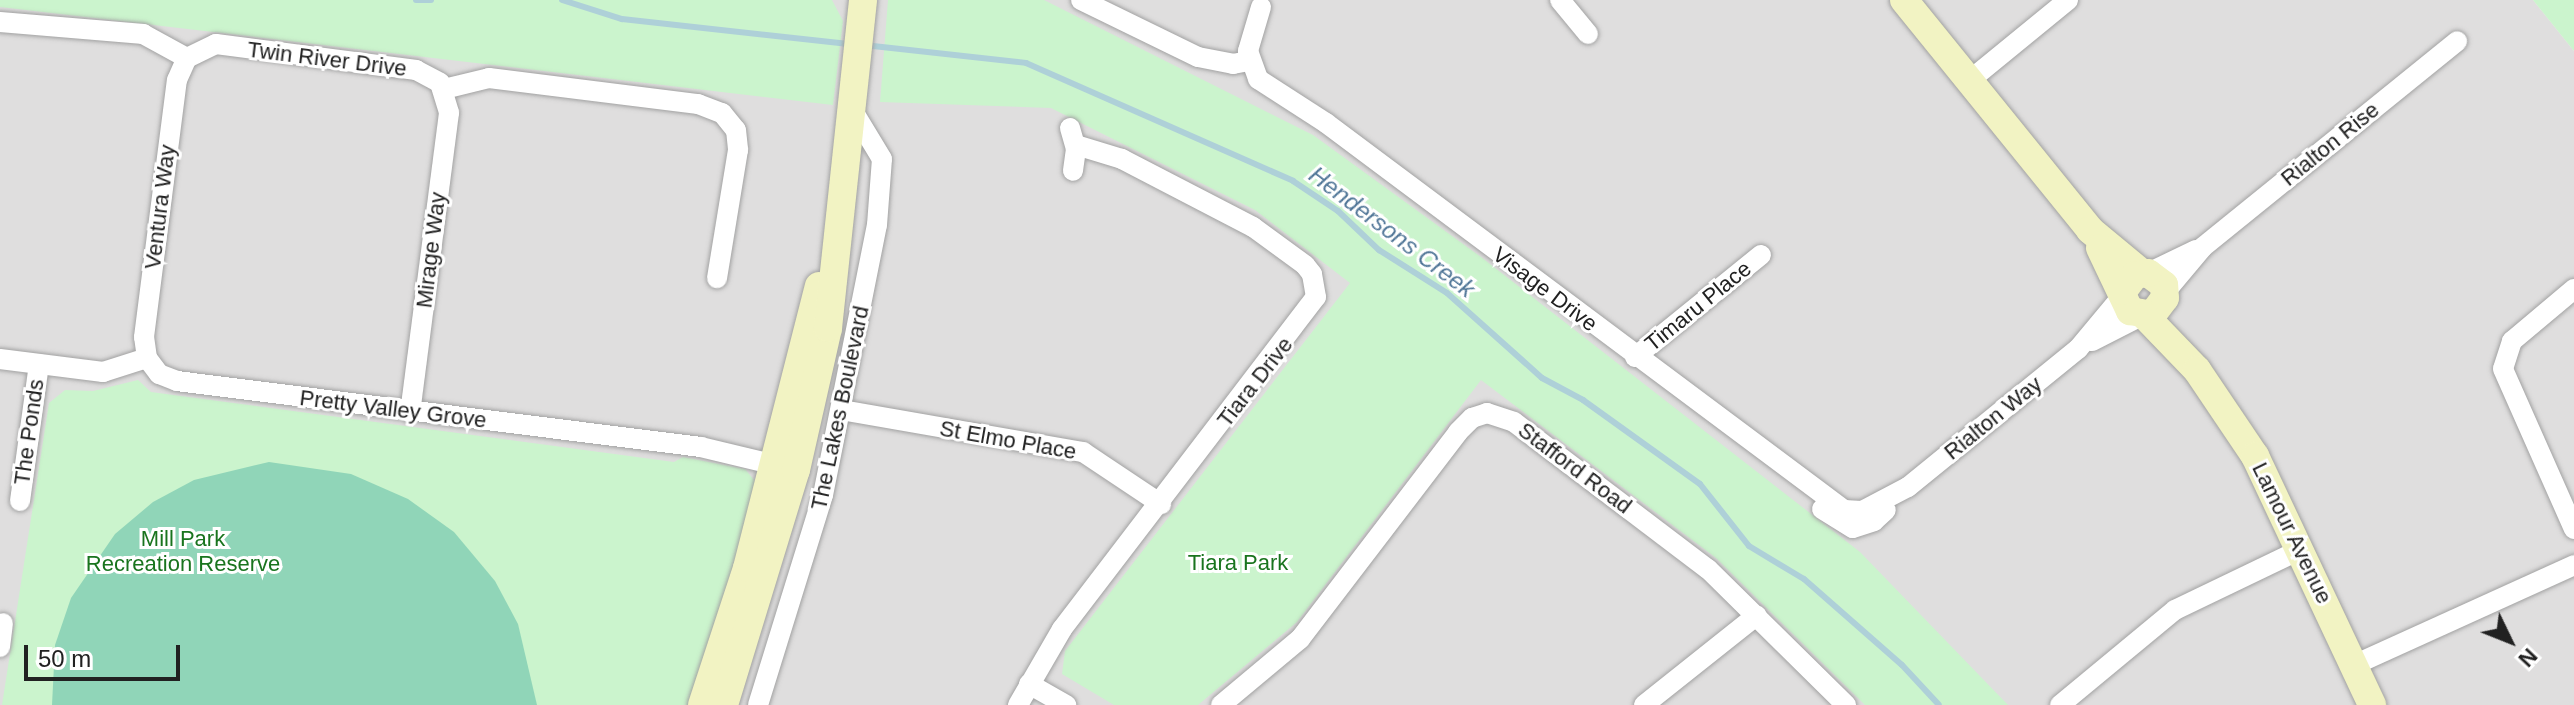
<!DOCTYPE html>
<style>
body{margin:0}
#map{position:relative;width:2574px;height:705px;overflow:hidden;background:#f0ede8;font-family:Helvetica,sans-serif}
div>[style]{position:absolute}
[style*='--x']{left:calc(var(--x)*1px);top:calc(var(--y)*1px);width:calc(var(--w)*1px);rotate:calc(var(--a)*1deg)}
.residential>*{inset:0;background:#dfdede}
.park>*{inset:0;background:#cbf4cd}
.pitch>*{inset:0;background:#90d5b8}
.stream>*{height:6px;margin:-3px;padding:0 3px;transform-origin:3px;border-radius:3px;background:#aed0d8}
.roads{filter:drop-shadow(0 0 2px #a2a2a2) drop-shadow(0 0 2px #a2a2a2)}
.street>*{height:20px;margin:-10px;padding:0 10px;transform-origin:10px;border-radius:10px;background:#fff}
.secondary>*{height:28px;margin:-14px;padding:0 14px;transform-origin:14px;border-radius:14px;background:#f2f3c3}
span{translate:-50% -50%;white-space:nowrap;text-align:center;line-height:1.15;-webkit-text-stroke:6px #fff;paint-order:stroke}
.street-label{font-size:22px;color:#212121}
.park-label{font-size:22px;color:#19741e}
.water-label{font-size:24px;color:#507697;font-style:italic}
.north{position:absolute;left:2470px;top:601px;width:80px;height:80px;-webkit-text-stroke:6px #fff;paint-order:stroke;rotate:133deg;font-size:22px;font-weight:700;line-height:32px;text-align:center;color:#212121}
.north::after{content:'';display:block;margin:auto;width:28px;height:36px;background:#212121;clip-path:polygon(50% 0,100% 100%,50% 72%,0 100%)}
.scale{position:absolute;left:24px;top:645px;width:156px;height:36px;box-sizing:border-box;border:4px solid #212121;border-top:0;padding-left:10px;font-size:24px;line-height:28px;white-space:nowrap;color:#212121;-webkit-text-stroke:6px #fff;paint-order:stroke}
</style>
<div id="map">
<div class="residential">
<div style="clip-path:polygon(0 0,2533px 0,2574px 51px,2574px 705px,0 705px)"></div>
</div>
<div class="park">
<div style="clip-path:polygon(0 0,832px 0,843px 21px,833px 105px,0 7px)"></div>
<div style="clip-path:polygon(888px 0,1044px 0,1313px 135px,1481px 257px,1860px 552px,2008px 705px,1865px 705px,1716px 558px,1481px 380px,1297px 622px,1198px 705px,1114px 705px,1062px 674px,1065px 651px,1350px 283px,1255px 210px,1051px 108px,880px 102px)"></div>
<div style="clip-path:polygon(2533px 0,2574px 0,2574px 51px)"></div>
<div style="clip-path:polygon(138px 380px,151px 392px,674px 462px,683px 457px,745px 469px,759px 486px,696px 705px,2px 705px,49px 403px,65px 390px,93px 391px)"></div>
</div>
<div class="pitch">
<div style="clip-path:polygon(269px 462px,351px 474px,408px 499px,454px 532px,495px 581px,518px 624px,537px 705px,52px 705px,55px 645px,71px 598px,115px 534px,153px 502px,194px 480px)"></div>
</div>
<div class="stream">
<div style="--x:416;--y:0;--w:15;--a:0"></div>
<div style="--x:562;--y:0;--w:63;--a:17.6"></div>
<div style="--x:622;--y:19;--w:228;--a:6.3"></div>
<div style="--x:864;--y:45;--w:163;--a:6.3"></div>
<div style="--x:1026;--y:63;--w:292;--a:23.8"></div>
<div style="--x:1293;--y:181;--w:54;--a:33.7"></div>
<div style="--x:1338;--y:211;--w:57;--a:43.6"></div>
<div style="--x:1379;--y:250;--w:80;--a:32.3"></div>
<div style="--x:1447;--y:293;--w:127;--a:41.8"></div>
<div style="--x:1542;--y:378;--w:47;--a:28.2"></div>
<div style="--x:1583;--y:400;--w:144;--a:35.7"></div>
<div style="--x:1700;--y:484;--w:79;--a:51.7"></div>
<div style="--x:1749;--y:546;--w:64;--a:31"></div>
<div style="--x:1804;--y:579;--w:130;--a:41.3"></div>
<div style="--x:1902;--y:665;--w:54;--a:47.2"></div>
</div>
<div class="roads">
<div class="street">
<div style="--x:1081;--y:0;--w:130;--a:26"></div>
<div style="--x:1198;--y:57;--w:36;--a:11"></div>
<div style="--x:1233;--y:64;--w:15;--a:-11"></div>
<div style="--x:1560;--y:0;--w:44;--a:50.5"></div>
<div style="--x:1261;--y:7;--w:46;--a:106.5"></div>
<div style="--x:1248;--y:51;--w:30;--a:70"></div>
<div style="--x:1258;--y:79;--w:81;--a:32.9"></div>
<div style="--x:1326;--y:123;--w:647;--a:36.76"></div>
<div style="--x:1844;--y:510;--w:18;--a:3"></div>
<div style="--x:1862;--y:511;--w:52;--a:-27.6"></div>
<div style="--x:1908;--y:487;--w:219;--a:-39.1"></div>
<div style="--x:2078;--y:349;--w:70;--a:-50.2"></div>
<div style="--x:0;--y:22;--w:144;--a:4.8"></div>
<div style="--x:143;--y:34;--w:50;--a:28.6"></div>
<div style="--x:1969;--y:81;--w:128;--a:-39.3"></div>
<div style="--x:444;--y:89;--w:46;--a:-13.7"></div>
<div style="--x:489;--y:78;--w:211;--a:7.1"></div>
<div style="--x:698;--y:104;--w:26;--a:21"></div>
<div style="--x:722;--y:113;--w:22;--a:51"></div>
<div style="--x:736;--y:130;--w:20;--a:84"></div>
<div style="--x:738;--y:150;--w:130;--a:99.3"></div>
<div style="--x:1070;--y:128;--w:22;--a:74"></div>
<div style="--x:1076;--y:149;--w:22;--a:98"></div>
<div style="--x:2148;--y:273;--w:53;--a:-25.6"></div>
<div style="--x:2574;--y:289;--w:81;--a:140"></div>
<div style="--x:2512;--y:341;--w:29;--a:108"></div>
<div style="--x:2503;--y:369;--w:175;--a:66.1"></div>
<div style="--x:2166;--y:291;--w:57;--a:-49.9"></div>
<div style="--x:2203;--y:247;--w:327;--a:-39"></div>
<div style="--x:2092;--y:341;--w:55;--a:-27"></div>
<div style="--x:1635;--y:357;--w:162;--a:-39"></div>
<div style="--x:147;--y:358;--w:21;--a:-98"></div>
<div style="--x:144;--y:337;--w:259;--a:-82.7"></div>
<div style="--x:177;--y:80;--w:24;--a:-66"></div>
<div style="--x:187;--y:58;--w:32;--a:-26"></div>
<div style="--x:216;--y:44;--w:202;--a:7.4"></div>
<div style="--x:416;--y:70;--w:27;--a:28"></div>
<div style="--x:440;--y:83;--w:31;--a:73"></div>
<div style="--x:449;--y:113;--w:302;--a:97.4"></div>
<div style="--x:0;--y:359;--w:104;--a:7.2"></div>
<div style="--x:103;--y:372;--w:46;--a:-17.7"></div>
<div style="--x:147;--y:358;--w:20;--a:53"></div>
<div style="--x:159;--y:374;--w:19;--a:21"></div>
<div style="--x:177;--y:381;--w:528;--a:7.18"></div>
<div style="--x:701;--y:447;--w:85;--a:13.5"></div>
<div style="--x:842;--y:410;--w:245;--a:9.9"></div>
<div style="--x:1083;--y:452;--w:94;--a:33.7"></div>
<div style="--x:20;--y:501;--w:138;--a:-82.1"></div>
<div style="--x:1822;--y:509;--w:36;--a:32"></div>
<div style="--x:1853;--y:528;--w:22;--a:-18"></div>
<div style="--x:1874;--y:521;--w:16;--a:-43"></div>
<div style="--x:0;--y:647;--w:24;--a:-83"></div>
<div style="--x:2354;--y:665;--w:242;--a:-24.4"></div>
<div style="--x:1029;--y:684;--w:43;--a:29.6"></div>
<div style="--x:758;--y:705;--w:220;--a:-72.8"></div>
<div style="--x:823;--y:495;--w:275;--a:-78.7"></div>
<div style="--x:877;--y:225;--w:66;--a:-85.7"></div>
<div style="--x:882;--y:159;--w:56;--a:-121.1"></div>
<div style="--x:1018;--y:705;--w:88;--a:-59.9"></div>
<div style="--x:1062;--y:629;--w:418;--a:-52.6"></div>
<div style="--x:1316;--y:297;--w:23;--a:-100"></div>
<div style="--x:1312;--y:274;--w:11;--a:-128"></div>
<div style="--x:1305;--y:265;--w:64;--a:-143.8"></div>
<div style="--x:1253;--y:227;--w:148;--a:-152.6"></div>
<div style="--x:1122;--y:159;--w:48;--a:-163.1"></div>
<div style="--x:1221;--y:705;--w:103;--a:-39.9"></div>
<div style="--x:1300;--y:639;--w:260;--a:-52.6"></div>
<div style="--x:1458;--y:432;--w:20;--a:-45"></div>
<div style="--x:1472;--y:418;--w:16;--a:-18"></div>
<div style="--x:1487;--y:413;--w:28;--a:18"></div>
<div style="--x:1514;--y:422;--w:243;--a:37.2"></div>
<div style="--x:1708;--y:569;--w:194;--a:44.6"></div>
<div style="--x:1644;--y:705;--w:144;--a:-38.5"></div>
<div style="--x:2060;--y:705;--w:149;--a:-39.6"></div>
<div style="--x:2175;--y:610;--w:141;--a:-25.7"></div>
</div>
<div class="secondary">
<div style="--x:1904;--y:0;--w:296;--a:51"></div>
<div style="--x:2090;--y:230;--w:67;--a:39.6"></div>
<div style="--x:2100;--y:248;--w:70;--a:64.5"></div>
<div style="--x:2130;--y:311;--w:22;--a:10"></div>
<div style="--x:2152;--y:315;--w:21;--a:-53"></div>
<div style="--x:2165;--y:298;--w:13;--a:-94"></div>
<div style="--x:2164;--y:285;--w:20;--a:-143"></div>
<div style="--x:2148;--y:273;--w:13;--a:171"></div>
<div style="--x:2135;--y:275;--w:20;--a:127"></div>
<div style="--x:2145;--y:316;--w:75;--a:46.1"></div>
<div style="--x:2197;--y:370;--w:104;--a:56"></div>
<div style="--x:2255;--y:456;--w:275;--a:64.8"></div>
<div style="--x:702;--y:705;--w:144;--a:-71.8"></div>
<div style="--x:747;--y:568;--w:291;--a:-75.7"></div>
<div style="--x:724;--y:705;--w:246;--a:-73"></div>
<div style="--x:796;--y:470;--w:146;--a:-77.3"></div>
<div style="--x:828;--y:328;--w:330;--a:-83.9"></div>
</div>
</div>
<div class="street-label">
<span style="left:327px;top:59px;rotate:7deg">Twin River Drive</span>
<span style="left:2330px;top:144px;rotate:-39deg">Rialton Rise</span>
<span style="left:160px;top:207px;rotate:-83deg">Ventura Way</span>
<span style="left:431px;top:250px;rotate:-83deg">Mirage Way</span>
<span style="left:1545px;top:289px;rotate:37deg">Visage Drive</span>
<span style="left:1698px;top:306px;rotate:-39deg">Timaru Place</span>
<span style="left:1255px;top:382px;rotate:-52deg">Tiara Drive</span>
<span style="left:840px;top:408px;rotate:-78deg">The Lakes Boulevard</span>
<span style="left:393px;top:409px;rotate:7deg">Pretty Valley Grove</span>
<span style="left:1993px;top:418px;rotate:-39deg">Rialton Way</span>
<span style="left:29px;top:432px;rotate:-82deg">The Ponds</span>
<span style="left:1008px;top:440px;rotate:10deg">St Elmo Place</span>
<span style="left:1575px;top:468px;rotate:37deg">Stafford Road</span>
<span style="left:2292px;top:533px;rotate:64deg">Lamour Avenue</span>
</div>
<div class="park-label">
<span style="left:183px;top:551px">Mill Park<br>Recreation Reserve</span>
<span style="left:1238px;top:563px">Tiara Park</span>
</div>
<div class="water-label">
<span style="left:1392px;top:232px;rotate:37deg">Hendersons Creek</span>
</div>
<div class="north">N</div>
<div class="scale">50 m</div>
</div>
